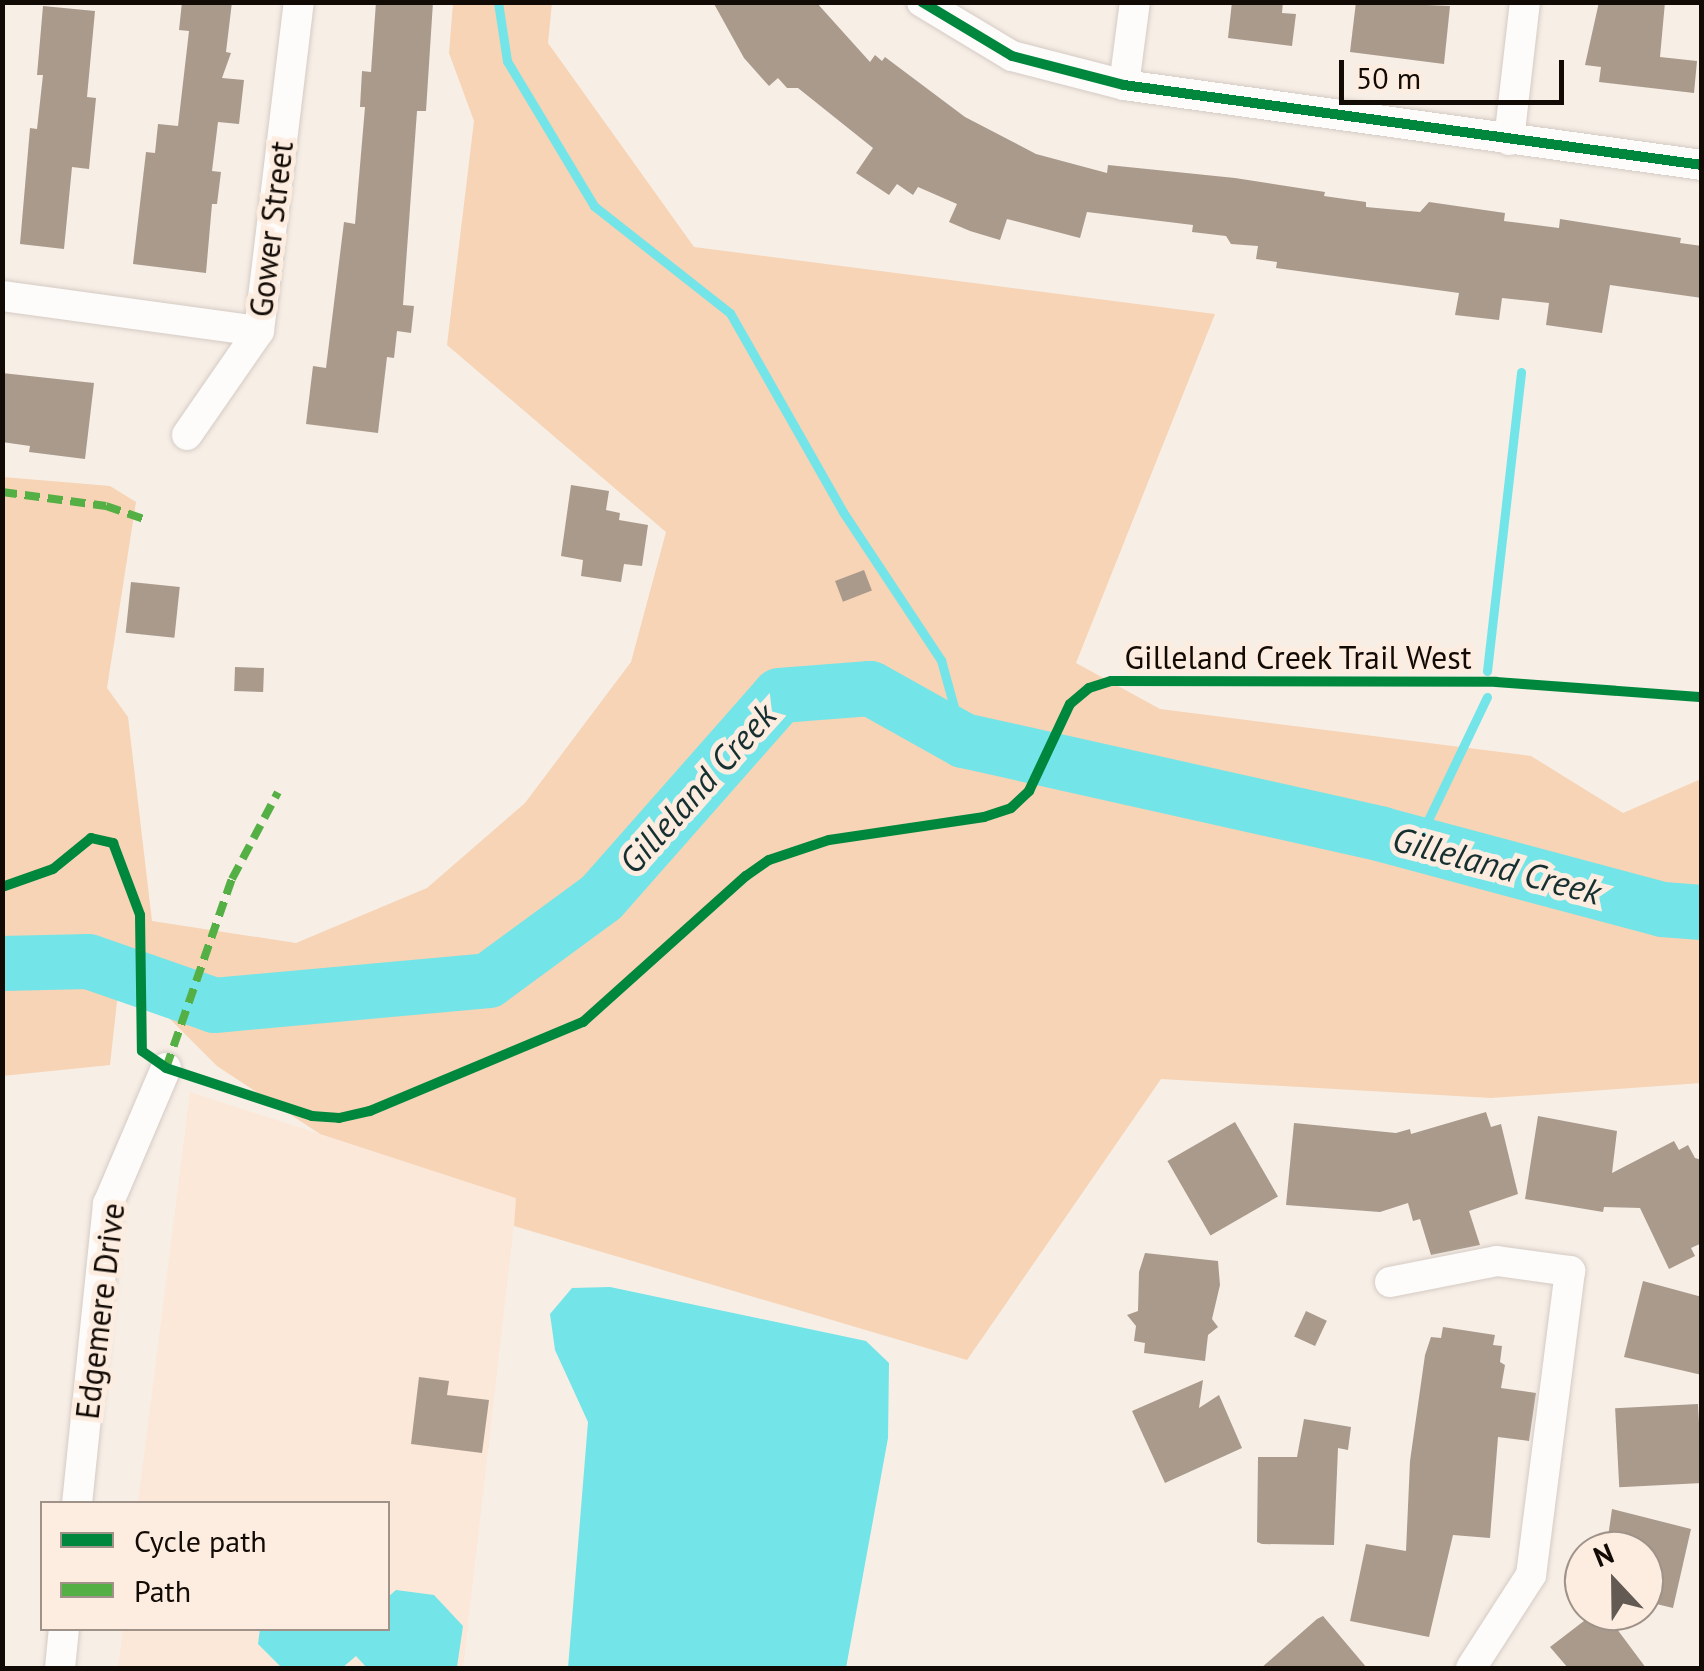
<!DOCTYPE html>
<style>
body{margin:0}
#map{position:relative;width:1704px;height:1671px;overflow:hidden;background:#f7eee6;font-family:"PT Sans",sans-serif}
div>[style]{position:absolute}
[style*='--x']{left:calc(var(--x)*1px);top:calc(var(--y)*1px);width:calc(var(--w)*1px);rotate:calc(var(--a)*1deg)}
.built>*{inset:0;background:#fbe8d9}
.green>*{inset:0;background:#f6d4b5}
.water>*{inset:0;background:#73e4e8}
.stream>*{height:9px;margin:-4.5px;padding:0 4.5px;transform-origin:4.5px;border-radius:4.5px;background:#73e4e8}
.river>*{height:55px;margin:-27.5px;padding:0 27.5px;transform-origin:27.5px;border-radius:27.5px;background:#73e4e8}
.building>*{inset:0;background:#a99a8c;transform-origin:0 0}
.roads{filter:drop-shadow(0 0 2px #d4cbc4) drop-shadow(0 0 2px #d4cbc4)}
.minor>*{height:30px;margin:-15px;padding:0 15px;transform-origin:15px;border-radius:15px;background:#fefcfb}
.quiet>*{height:8px;margin-top:-4px;transform-origin:0;background:repeating-linear-gradient(90deg,#54b044 0 15px,transparent 0 23px)}
.cycleway>*{height:10px;margin:-5px;padding:0 5px;transform-origin:5px;border-radius:5px;background:#00873e}
span{translate:-50% -50%;white-space:nowrap;text-align:center;line-height:1.15;-webkit-text-stroke:10px #fdede0;paint-order:stroke}
.street-label{font-size:32px;color:#120a04}
.water-label{font-size:35px;color:#163031;font-style:italic}
.frame{position:absolute;inset:0;border:5px solid #120a04;pointer-events:none}
.legend{position:absolute;left:40px;top:1501px;width:350px;height:130px;box-sizing:border-box;background:#fdede0;border:2px solid #9f9288;margin:0;padding:12px 18px;list-style:none;font-size:30px;color:#120a04}
.legend li{display:flex;align-items:center;gap:20px;height:50px}
.legend b{width:50px;border:2px solid #9f9288}
.north{position:absolute;left:1564px;top:1531px;width:100px;height:100px;box-sizing:border-box;background:#fdede0;border:2px solid #9f9288;border-radius:50%;rotate:338deg;font-size:28px;font-weight:700;line-height:40px;text-align:center;color:#120a04}
.north::after{content:'';display:block;margin:auto;width:35px;height:45px;background:#625a53;clip-path:polygon(50% 0,100% 100%,50% 72%,0 100%)}
.scale{position:absolute;left:1339px;top:60px;width:225px;height:45px;box-sizing:border-box;border:5px solid #120a04;border-top:0;padding-left:12px;font-size:30px;line-height:35px;white-space:nowrap;color:#120a04;-webkit-text-stroke:8px #fdede0;paint-order:stroke}
</style>
<div id="map">
<div class="built">
<div style="clip-path:polygon(190px 1092px,517px 1198px,463px 1668px,118px 1668px,123px 1629px,388px 1628px,388px 1504px,138px 1503px)"></div>
</div>
<div class="green">
<div style="clip-path:polygon(453px 3px,552px 3px,548px 43px,694px 247px,1215px 314px,1076px 663px,1160px 709px,1531px 756px,1623px 813px,1701px 779px,1701px 1083px,1491px 1098px,1161px 1079px,967px 1360px,514px 1226px,516px 1198px,320px 1134px,217px 1066px,170px 1019px,155px 972px,121px 965px,110px 1065px,2px 1076px,3px 477px,110px 486px,136px 502px,107px 688px,128px 717px,152px 921px,296px 943px,427px 888px,525px 803px,631px 662px,666px 532px,447px 345px,474px 121px,449px 53px)"></div>
</div>
<div class="water">
<div style="clip-path:polygon(610px 1287px,866px 1341px,889px 1363px,888px 1438px,846px 1668px,568px 1668px,588px 1422px,555px 1350px,550px 1314px,572px 1288px)"></div>
<div style="clip-path:polygon(396px 1590px,434px 1595px,463px 1626px,457px 1667px,367px 1668px,356px 1656px,342px 1668px,282px 1668px,258px 1644px,260px 1629px,388px 1628px,388px 1597px)"></div>
</div>
<div class="stream">
<div style="--x:498;--y:2;--w:60;--a:81.3"></div>
<div style="--x:507;--y:61;--w:169;--a:59"></div>
<div style="--x:594;--y:206;--w:173;--a:38.2"></div>
<div style="--x:730;--y:313;--w:229;--a:60.4"></div>
<div style="--x:843;--y:512;--w:178;--a:56.5"></div>
<div style="--x:941;--y:660;--w:83;--a:74.6"></div>
<div style="--x:1487;--y:671;--w:301;--a:-83.5"></div>
<div style="--x:1417;--y:843;--w:162;--a:-64.4"></div>
</div>
<div class="river">
<div style="--x:2;--y:963;--w:86;--a:-1.3"></div>
<div style="--x:88;--y:961;--w:133;--a:19.2"></div>
<div style="--x:214;--y:1005;--w:275;--a:-5.2"></div>
<div style="--x:488;--y:980;--w:140;--a:-36.3"></div>
<div style="--x:601;--y:897;--w:269;--a:-48.6"></div>
<div style="--x:779;--y:695;--w:91;--a:-4.4"></div>
<div style="--x:870;--y:688;--w:107;--a:29.2"></div>
<div style="--x:963;--y:740;--w:429;--a:12.6"></div>
<div style="--x:1382;--y:834;--w:290;--a:15"></div>
<div style="--x:1662;--y:909;--w:40;--a:4.3"></div>
</div>
<div class="building">
<div style="clip-path:polygon(182px 2px,232px 2px,226px 52px,231px 53px,222px 78px,244px 80px,239px 124px,218px 122px,212px 171px,221px 172px,217px 204px,212px 204px,206px 273px,133px 264px,146px 152px,155px 153px,158px 124px,178px 126px,189px 31px,179px 30px)"></div>
<div style="clip-path:polygon(376px 2px,433px 2px,426px 111px,417px 111px,403px 305px,414px 306px,411px 333px,397px 331px,394px 358px,387px 357px,378px 433px,306px 424px,313px 366px,326px 368px,344px 222px,355px 224px,365px 107px,360px 107px,362px 71px,371px 72px)"></div>
<div style="clip-path:polygon(713px 2px,816px 2px,870px 62px,875px 55px,882px 61px,885px 57px,965px 117px,1036px 154px,1107px 173px,1108px 165px,1235px 178px,1325px 192px,1324px 196px,1366px 202px,1366px 207px,1420px 212px,1429px 202px,1505px 213px,1504px 221px,1559px 228px,1560px 219px,1681px 238px,1680px 243px,1702px 246px,1702px 298px,1610px 285px,1602px 333px,1546px 325px,1549px 303px,1502px 298px,1499px 320px,1455px 315px,1459px 293px,1276px 268px,1277px 262px,1256px 259px,1258px 246px,1231px 244px,1226px 236px,1192px 232px,1193px 225px,1087px 212px,1080px 238px,1007px 219px,1000px 240px,970px 231px,949px 222px,957px 204px,918px 187px,913px 195px,897px 184px,889px 195px,856px 173px,873px 148px,798px 88px,787px 88px,778px 78px,769px 86px,744px 58px)"></div>
<div style="clip-path:polygon(1232px 2px,1283px 2px,1282px 13px,1296px 14px,1292px 46px,1228px 38px)"></div>
<div style="clip-path:polygon(1356px 2px,1450px 6px,1444px 64px,1350px 52px)"></div>
<div style="clip-path:polygon(1599px 2px,1665px 2px,1660px 57px,1697px 61px,1694px 93px,1599px 82px,1601px 67px,1585px 65px)"></div>
<div style="clip-path:polygon(43px 6px,95px 11px,87px 97px,96px 98px,89px 169px,72px 167px,64px 249px,20px 244px,30px 128px,37px 129px,43px 75px,37px 75px)"></div>
<div style="clip-path:polygon(2px 373px,94px 383px,85px 459px,29px 452px,30px 446px,2px 442px)"></div>
<div style="clip-path:polygon(571px 485px,609px 491px,606px 510px,620px 513px,619px 520px,648px 525px,642px 566px,624px 564px,621px 582px,581px 576px,583px 560px,561px 556px)"></div>
<div style="left:864px;top:570px;width:22px;height:31px;rotate:69deg"></div>
<div style="left:131px;top:582px;width:49px;height:51px;rotate:6deg"></div>
<div style="left:235px;top:667px;width:29px;height:24px;rotate:2deg"></div>
<div style="clip-path:polygon(1486px 1112px,1491px 1127px,1501px 1124px,1518px 1194px,1469px 1211px,1480px 1245px,1431px 1255px,1420px 1219px,1413px 1221px,1408px 1203px,1380px 1212px,1286px 1205px,1294px 1123px,1396px 1133px,1410px 1129px,1411px 1134px)"></div>
<div style="clip-path:polygon(1538px 1116px,1617px 1131px,1612px 1173px,1674px 1141px,1679px 1150px,1688px 1145px,1695px 1158px,1702px 1160px,1702px 1243px,1691px 1248px,1695px 1256px,1669px 1269px,1640px 1208px,1604px 1207px,1603px 1212px,1525px 1199px)"></div>
<div style="left:1235px;top:1122px;width:86px;height:78px;rotate:60deg"></div>
<div style="clip-path:polygon(1145px 1253px,1218px 1261px,1220px 1285px,1212px 1319px,1218px 1327px,1208px 1335px,1205px 1361px,1144px 1353px,1145px 1343px,1134px 1341px,1136px 1326px,1127px 1315px,1138px 1311px,1139px 1272px)"></div>
<div style="clip-path:polygon(1643px 1281px,1702px 1297px,1702px 1375px,1624px 1357px)"></div>
<div style="left:1306px;top:1311px;width:23px;height:28px;rotate:25deg"></div>
<div style="clip-path:polygon(1443px 1327px,1495px 1335px,1493px 1345px,1502px 1346px,1500px 1362px,1505px 1365px,1501px 1388px,1536px 1393px,1529px 1441px,1498px 1437px,1490px 1538px,1453px 1535px,1429px 1637px,1350px 1621px,1366px 1544px,1406px 1551px,1410px 1461px,1425px 1355px,1431px 1337px,1441px 1338px)"></div>
<div style="clip-path:polygon(419px 1377px,449px 1381px,447px 1395px,489px 1400px,482px 1453px,411px 1444px)"></div>
<div style="clip-path:polygon(1203px 1380px,1199px 1408px,1219px 1395px,1242px 1448px,1165px 1483px,1132px 1411px)"></div>
<div style="left:1698px;top:1404px;width:79px;height:83px;rotate:87deg"></div>
<div style="clip-path:polygon(1304px 1419px,1351px 1427px,1348px 1450px,1338px 1448px,1334px 1545px,1262px 1544px,1257px 1542px,1258px 1457px,1297px 1457px)"></div>
<div style="clip-path:polygon(1612px 1509px,1691px 1529px,1673px 1608px,1644px 1601px,1644px 1551px,1606px 1551px)"></div>
<div style="clip-path:polygon(1593px 1614px,1600px 1623px,1608px 1617px,1646px 1668px,1568px 1668px,1550px 1647px)"></div>
<div style="clip-path:polygon(1323px 1616px,1367px 1668px,1261px 1668px,1317px 1619px)"></div>
</div>
<div class="roads">
<div class="minor">
<div style="--x:922;--y:2;--w:105;--a:31"></div>
<div style="--x:1012;--y:56;--w:116;--a:14.5"></div>
<div style="--x:1124;--y:85;--w:584;--a:7.88"></div>
<div style="--x:1124;--y:85;--w:84;--a:-82.5"></div>
<div style="--x:1509;--y:140;--w:139;--a:-83.4"></div>
<div style="--x:2;--y:296;--w:259;--a:7.8"></div>
<div style="--x:187;--y:435;--w:126;--a:-55.3"></div>
<div style="--x:259;--y:331;--w:331;--a:-83.1"></div>
<div style="--x:1390;--y:1282;--w:109;--a:-11.1"></div>
<div style="--x:1497;--y:1261;--w:74;--a:7.8"></div>
<div style="--x:1570;--y:1271;--w:306;--a:97.3"></div>
<div style="--x:1531;--y:1575;--w:111;--a:122.8"></div>
<div style="--x:77;--y:1504;--w:302;--a:-84.1"></div>
<div style="--x:108;--y:1204;--w:148;--a:-66.9"></div>
<div style="--x:60;--y:1668;--w:40;--a:-84.3"></div>
</div>
</div>
<div class="quiet">
<div style="--x:2;--y:492;--w:105;--a:7.7"></div>
<div style="--x:106;--y:506;--w:43;--a:18.9"></div>
<div style="--x:166;--y:1068;--w:200;--a:-70.8"></div>
<div style="--x:232;--y:879;--w:98;--a:-62.1"></div>
</div>
<div class="cycleway">
<div style="--x:922;--y:2;--w:105;--a:31"></div>
<div style="--x:1012;--y:56;--w:116;--a:14.5"></div>
<div style="--x:1124;--y:85;--w:584;--a:7.88"></div>
<div style="--x:2;--y:887;--w:54;--a:-19.4"></div>
<div style="--x:53;--y:869;--w:49;--a:-39.2"></div>
<div style="--x:91;--y:838;--w:23;--a:13"></div>
<div style="--x:113;--y:843;--w:77;--a:69.4"></div>
<div style="--x:140;--y:915;--w:136;--a:89.2"></div>
<div style="--x:142;--y:1051;--w:29;--a:35"></div>
<div style="--x:166;--y:1068;--w:154;--a:18.2"></div>
<div style="--x:312;--y:1116;--w:27;--a:4"></div>
<div style="--x:339;--y:1118;--w:32;--a:-13"></div>
<div style="--x:370;--y:1111;--w:231;--a:-22.7"></div>
<div style="--x:583;--y:1022;--w:219;--a:-41.9"></div>
<div style="--x:746;--y:876;--w:28;--a:-35"></div>
<div style="--x:769;--y:860;--w:63;--a:-18.4"></div>
<div style="--x:829;--y:840;--w:157;--a:-8.4"></div>
<div style="--x:984;--y:817;--w:28;--a:-18"></div>
<div style="--x:1011;--y:808;--w:25;--a:-43"></div>
<div style="--x:1029;--y:791;--w:96;--a:-64.8"></div>
<div style="--x:1070;--y:704;--w:25;--a:-40"></div>
<div style="--x:1089;--y:688;--w:23;--a:-18"></div>
<div style="--x:1111;--y:681;--w:385;--a:0.1"></div>
<div style="--x:1496;--y:682;--w:207;--a:4.2"></div>
</div>
<div class="street-label">
<span style="left:271px;top:229px;rotate:-83deg">Gower Street</span>
<span style="left:1298px;top:657px">Gilleland Creek Trail West</span>
<span style="left:100px;top:1311px;rotate:-83deg">Edgemere Drive</span>
</div>
<div class="water-label">
<span style="left:697px;top:788px;rotate:-48deg">Gilleland Creek</span>
<span style="left:1497px;top:865px;rotate:15deg">Gilleland Creek</span>
</div>
<div class="frame"></div>
<ul class="legend">
<li><b style="height:12px;background:#00873e"></b>Cycle path</li>
<li><b style="height:12px;background:#54b044"></b>Path</li>
</ul>
<div class="north">N</div>
<div class="scale">50 m</div>
</div>
